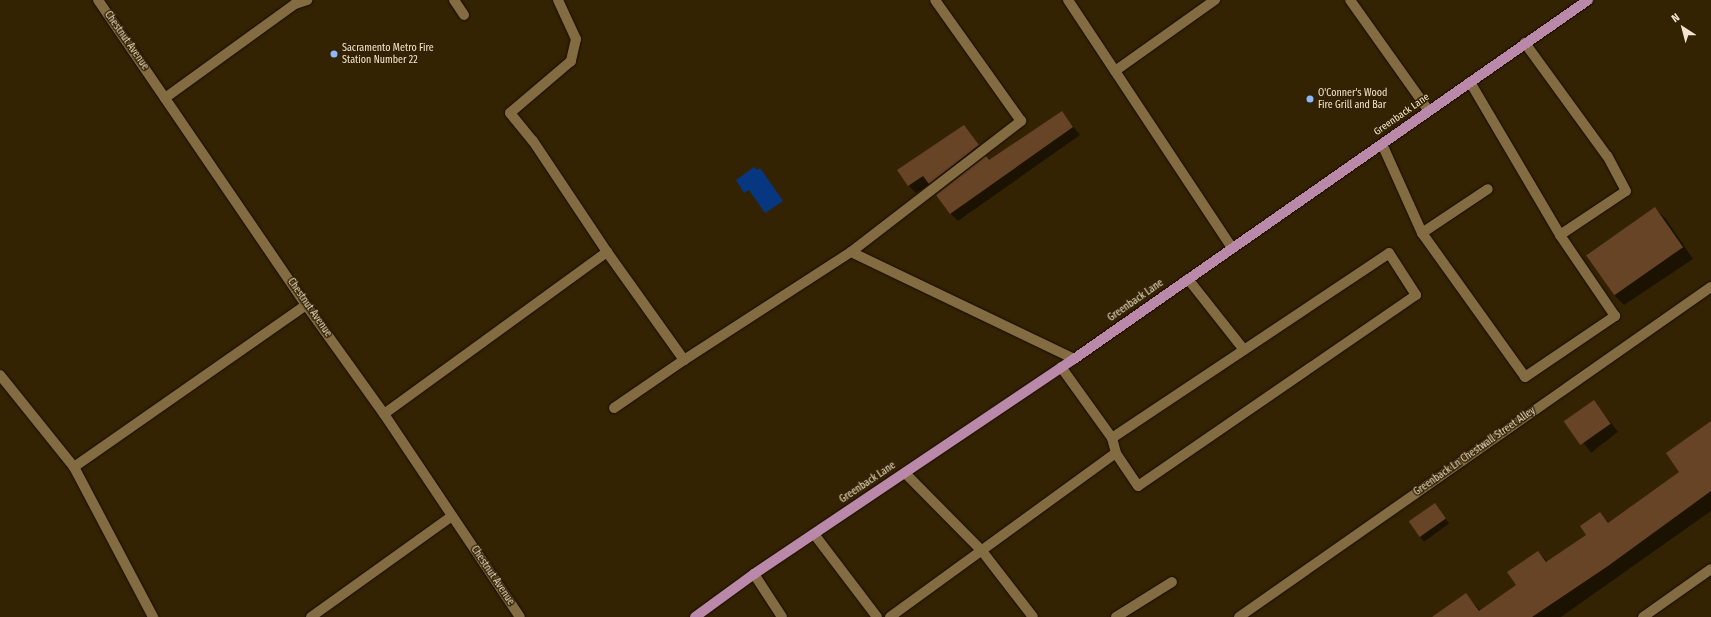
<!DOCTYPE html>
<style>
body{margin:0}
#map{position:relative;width:1711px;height:617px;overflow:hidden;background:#342303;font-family:"Fira Sans Condensed",sans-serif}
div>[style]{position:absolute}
.water>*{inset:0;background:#083781}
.shadow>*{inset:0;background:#0007;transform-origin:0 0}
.building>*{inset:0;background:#674426;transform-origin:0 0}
.roads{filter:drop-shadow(0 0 1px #180d00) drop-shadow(0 0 1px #180d00)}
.minor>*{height:10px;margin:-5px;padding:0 5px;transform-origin:5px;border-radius:5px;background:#836b42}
.major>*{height:10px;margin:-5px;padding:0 5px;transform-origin:5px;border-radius:5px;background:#ba89a9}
.dots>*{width:11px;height:11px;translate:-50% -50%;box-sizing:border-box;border:2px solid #342303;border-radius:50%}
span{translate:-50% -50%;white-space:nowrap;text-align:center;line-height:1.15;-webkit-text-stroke:3px #342303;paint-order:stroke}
.street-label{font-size:10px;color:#f2e4ce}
.poi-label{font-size:10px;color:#f2e4ce}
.left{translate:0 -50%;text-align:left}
.north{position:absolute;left:1663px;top:8px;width:40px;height:40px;-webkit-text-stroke:3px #342303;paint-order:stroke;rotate:324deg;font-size:11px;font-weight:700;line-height:16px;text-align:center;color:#f2e4ce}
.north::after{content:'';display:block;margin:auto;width:14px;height:18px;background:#f2e4ce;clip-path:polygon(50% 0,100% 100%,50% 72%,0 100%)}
</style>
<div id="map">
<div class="water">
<i style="clip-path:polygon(754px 167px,757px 170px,760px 168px,783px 201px,765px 213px,749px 190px,744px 193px,736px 180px)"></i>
</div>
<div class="shadow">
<i style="clip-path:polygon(1062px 112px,1080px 135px,958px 221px,950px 213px,990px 161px)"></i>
<i style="clip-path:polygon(964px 126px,985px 154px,937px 191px,930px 184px,916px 193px,908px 185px)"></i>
<i style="clip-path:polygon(1655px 208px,1666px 219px,1693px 259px,1624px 305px,1613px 294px,1587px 254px)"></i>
<i style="left:1594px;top:401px;width:39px;height:34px;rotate:52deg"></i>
<i style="clip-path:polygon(1711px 423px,1711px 511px,1561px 617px,1452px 617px,1466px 595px,1481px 611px,1518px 585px,1538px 552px,1548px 562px,1588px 535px,1600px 513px,1609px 523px,1681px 472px)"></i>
<i style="left:1435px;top:504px;width:24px;height:31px;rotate:54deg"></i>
</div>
<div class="building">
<i style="clip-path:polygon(1062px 111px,1073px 127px,950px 214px,936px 195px,986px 156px,989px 160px)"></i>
<i style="clip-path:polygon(964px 125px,979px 145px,929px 184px,923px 176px,908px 186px,897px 170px)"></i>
<i style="left:1655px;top:207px;width:49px;height:84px;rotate:55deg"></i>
<i style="left:1594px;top:400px;width:29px;height:37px;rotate:55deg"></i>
<i style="clip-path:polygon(1711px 421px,1711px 491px,1608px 566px,1532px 617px,1432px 617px,1466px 593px,1479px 611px,1516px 585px,1507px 572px,1538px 551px,1546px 562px,1586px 535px,1580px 526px,1600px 512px,1608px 523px,1679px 472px,1666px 453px)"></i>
<i style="left:1435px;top:503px;width:19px;height:32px;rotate:55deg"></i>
</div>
<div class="roads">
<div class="minor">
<i style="left:98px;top:0;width:369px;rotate:55.7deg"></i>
<i style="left:306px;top:305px;width:134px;rotate:54.4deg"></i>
<i style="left:384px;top:414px;width:244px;rotate:56.2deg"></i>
<i style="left:454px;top:0;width:18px;rotate:56deg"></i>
<i style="left:558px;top:0;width:43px;rotate:65.2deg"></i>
<i style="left:576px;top:39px;width:23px;rotate:103deg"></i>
<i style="left:571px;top:61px;width:80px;rotate:139.6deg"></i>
<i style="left:510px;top:113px;width:36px;rotate:51deg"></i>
<i style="left:533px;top:141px;width:133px;rotate:56.3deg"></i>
<i style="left:607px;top:252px;width:133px;rotate:54.5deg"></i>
<i style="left:1068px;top:0;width:297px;rotate:56.5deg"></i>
<i style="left:1350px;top:0;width:136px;rotate:54.6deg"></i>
<i style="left:1115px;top:71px;width:123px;rotate:-35.4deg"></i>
<i style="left:1470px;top:82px;width:178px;rotate:59.5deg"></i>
<i style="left:165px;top:98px;width:160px;rotate:-35.9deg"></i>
<i style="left:295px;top:4px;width:13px;rotate:-18deg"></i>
<i style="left:1382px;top:144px;width:98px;rotate:65.8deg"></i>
<i style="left:1422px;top:233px;width:177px;rotate:54.4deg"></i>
<i style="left:1525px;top:377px;width:109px;rotate:-34.1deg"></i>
<i style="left:1615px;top:316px;width:98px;rotate:-124.2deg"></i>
<i style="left:1560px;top:235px;width:79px;rotate:-33.7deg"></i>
<i style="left:1626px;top:191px;width:40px;rotate:-118deg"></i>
<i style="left:1607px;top:156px;width:140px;rotate:-126deg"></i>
<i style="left:1422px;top:233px;width:79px;rotate:-33.7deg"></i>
<i style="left:851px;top:252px;width:215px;rotate:-37.6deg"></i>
<i style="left:1021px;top:121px;width:148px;rotate:-125.4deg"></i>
<i style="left:1389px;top:253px;width:50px;rotate:57.3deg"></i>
<i style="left:1416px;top:295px;width:337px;rotate:145.5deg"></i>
<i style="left:1138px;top:486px;width:40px;rotate:-124deg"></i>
<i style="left:1116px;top:453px;width:16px;rotate:-105deg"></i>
<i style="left:1112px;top:438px;width:333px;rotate:-33.7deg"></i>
<i style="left:1188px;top:279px;width:90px;rotate:51.7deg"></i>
<i style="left:1061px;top:367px;width:87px;rotate:54.3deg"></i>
<i style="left:0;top:375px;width:118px;rotate:51.2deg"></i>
<i style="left:74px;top:467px;width:170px;rotate:62.2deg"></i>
<i style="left:614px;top:408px;width:85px;rotate:-34.4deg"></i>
<i style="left:684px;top:360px;width:199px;rotate:-32.9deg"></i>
<i style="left:851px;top:252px;width:247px;rotate:25.6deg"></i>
<i style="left:384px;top:414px;width:276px;rotate:-36deg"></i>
<i style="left:74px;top:467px;width:283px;rotate:-34.9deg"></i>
<i style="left:905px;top:473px;width:110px;rotate:45.4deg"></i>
<i style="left:982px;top:551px;width:83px;rotate:52.3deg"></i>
<i style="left:814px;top:534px;width:104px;rotate:52.8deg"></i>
<i style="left:754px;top:574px;width:51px;rotate:56.9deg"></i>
<i style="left:311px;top:617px;width:173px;rotate:-35.6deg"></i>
<i style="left:890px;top:617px;width:279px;rotate:-36deg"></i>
<i style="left:1116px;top:617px;width:66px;rotate:-32deg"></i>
<i style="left:1239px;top:617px;width:576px;rotate:-34.96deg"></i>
<i style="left:1643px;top:617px;width:83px;rotate:-35.2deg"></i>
</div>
<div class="major">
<i style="left:695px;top:617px;width:73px;rotate:-36.1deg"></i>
<i style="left:754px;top:574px;width:386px;rotate:-33.9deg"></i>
<i style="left:1074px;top:359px;width:627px;rotate:-34.93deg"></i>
</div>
</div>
<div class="dots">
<i style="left:334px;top:54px;background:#8eb8fd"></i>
<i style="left:1310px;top:99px;background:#8eb8fd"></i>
</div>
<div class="street-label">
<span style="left:126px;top:41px;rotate:55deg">Chestnut Avenue</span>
<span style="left:1402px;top:115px;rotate:-35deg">Greenback Lane</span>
<span style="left:1136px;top:301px;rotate:-35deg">Greenback Lane</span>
<span style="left:309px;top:308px;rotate:55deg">Chestnut Avenue</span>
<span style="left:1475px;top:452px;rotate:-35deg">Greenback Ln Chestwall Street Alley</span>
<span style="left:868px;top:483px;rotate:-34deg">Greenback Lane</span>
<span style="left:492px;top:576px;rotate:56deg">Chestnut Avenue</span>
</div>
<div class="poi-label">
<span class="left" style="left:342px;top:54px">Sacramento Metro Fire<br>Station Number 22</span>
<span class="left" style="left:1318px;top:99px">O'Conner's Wood<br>Fire Grill and Bar</span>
</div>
<div class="north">N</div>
</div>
